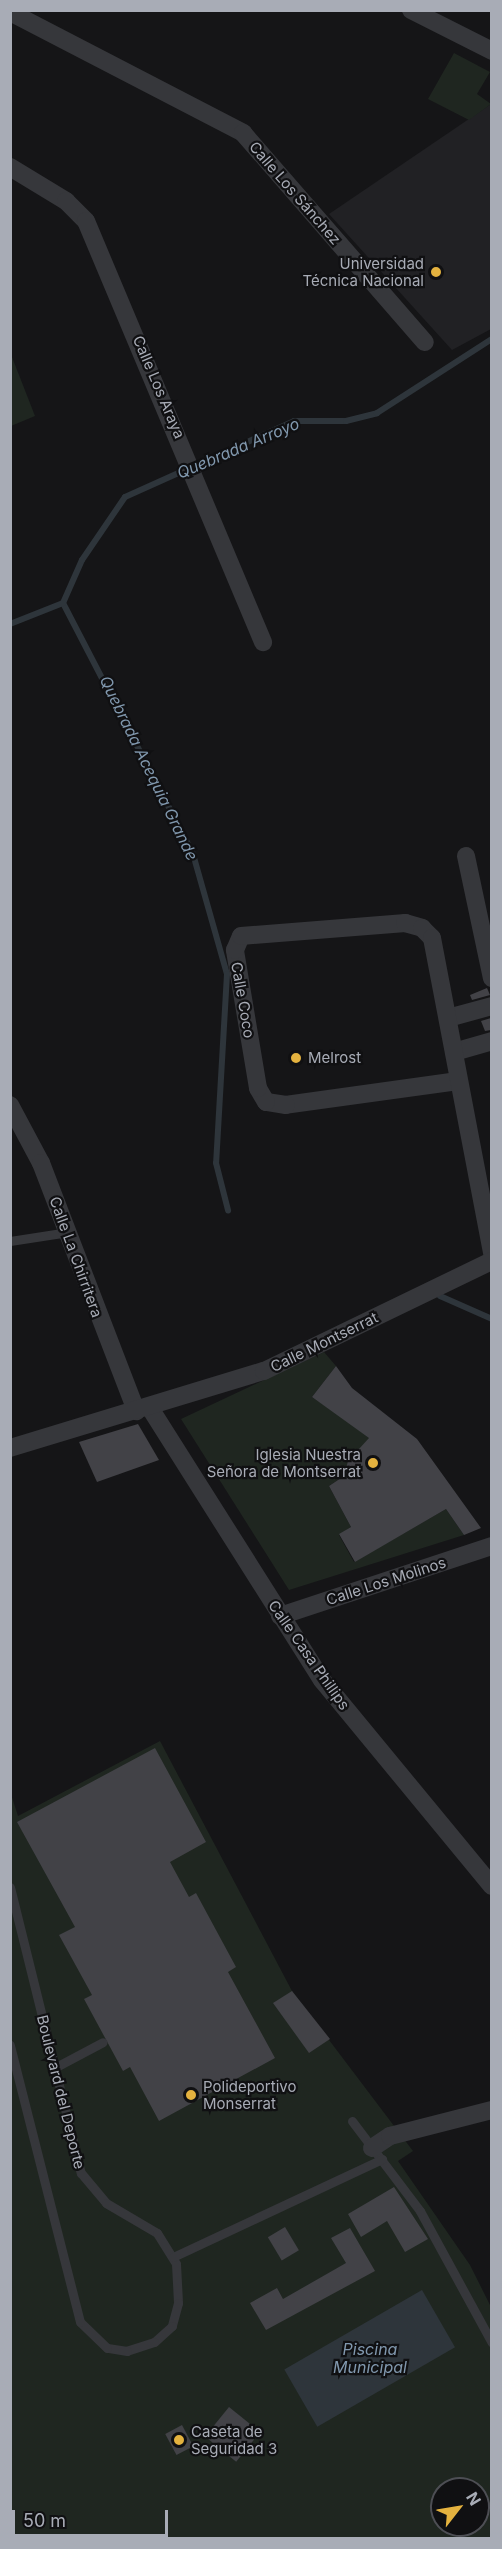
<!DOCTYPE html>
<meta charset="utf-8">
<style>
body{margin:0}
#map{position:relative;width:502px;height:2549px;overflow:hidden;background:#151517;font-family:Inter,sans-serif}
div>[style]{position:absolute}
.built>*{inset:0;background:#212124}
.green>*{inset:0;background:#1f2620}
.water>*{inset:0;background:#2e353b;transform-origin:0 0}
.stream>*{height:6px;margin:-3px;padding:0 3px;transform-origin:3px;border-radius:3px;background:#2e353b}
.building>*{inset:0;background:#424247;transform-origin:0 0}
.lane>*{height:9px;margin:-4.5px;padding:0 4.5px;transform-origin:4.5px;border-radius:4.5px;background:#36373b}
.street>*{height:18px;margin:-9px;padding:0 9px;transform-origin:9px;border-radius:9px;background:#36373b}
.dots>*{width:16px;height:16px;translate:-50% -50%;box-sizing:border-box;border:3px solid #101012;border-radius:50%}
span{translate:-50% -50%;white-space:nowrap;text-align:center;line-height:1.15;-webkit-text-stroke:4.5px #101012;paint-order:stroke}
.street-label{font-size:15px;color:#a8acb6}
.poi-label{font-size:15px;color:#a8acb6}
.right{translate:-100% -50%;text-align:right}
.left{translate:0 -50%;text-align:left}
.water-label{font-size:16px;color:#8198ae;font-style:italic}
.frame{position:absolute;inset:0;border:12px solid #a8acb6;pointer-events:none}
.north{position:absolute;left:430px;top:2477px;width:60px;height:60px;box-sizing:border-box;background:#101012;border:2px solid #4d4e54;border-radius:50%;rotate:59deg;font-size:16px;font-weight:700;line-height:24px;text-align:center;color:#a8acb6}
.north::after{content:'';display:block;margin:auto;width:21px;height:27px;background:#e4b23f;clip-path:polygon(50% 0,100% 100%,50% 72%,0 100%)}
.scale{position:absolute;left:12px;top:2510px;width:156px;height:27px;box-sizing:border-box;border:3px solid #a8acb6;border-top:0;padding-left:8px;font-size:18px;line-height:21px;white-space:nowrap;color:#a8acb6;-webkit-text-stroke:4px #101012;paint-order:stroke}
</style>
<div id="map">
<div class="built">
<i style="clip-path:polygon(491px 104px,491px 329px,452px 350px,329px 214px)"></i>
</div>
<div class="green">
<i style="clip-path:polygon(454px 53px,490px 72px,477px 94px,491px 104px,469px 120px,428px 99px)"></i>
<i style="clip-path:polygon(10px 352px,35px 416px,11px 426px,10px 426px)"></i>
<i style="clip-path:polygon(324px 1352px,336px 1366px,312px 1397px,435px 1479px,364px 1451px,355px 1453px,344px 1476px,329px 1486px,351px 1527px,339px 1535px,354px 1562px,446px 1509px,464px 1535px,289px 1590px,181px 1419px)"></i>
<i style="clip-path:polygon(evenodd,160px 1741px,292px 1991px,413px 2151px,398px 2161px,470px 2265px,491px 2307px,491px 2538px,11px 2538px,10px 1791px,18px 1816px,160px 1741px,442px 2489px,478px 2489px,478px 2525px,442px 2525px,442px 2489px)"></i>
</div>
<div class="water">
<i style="left:422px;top:2290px;width:66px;height:159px;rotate:60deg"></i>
</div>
<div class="stream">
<i style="left:63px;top:603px;width:283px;rotate:62.6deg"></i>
<i style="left:193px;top:854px;width:125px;rotate:74.2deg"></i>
<i style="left:227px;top:974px;width:189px;rotate:93.3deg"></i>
<i style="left:216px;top:1163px;width:49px;rotate:75.7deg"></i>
<i style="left:63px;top:603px;width:47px;rotate:-66.2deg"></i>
<i style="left:82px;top:560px;width:76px;rotate:-55.7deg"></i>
<i style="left:125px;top:497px;width:185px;rotate:-24.2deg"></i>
<i style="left:294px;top:421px;width:52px"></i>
<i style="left:346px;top:421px;width:32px;rotate:-14deg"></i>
<i style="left:377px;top:413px;width:137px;rotate:-32.8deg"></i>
<i style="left:10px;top:624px;width:57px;rotate:-21.6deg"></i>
<i style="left:440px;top:1296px;width:57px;rotate:23.9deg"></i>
</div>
<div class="building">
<i style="clip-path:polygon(487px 988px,490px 995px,472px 1000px,470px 995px)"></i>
<i style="clip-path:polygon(491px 1018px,491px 1030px,485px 1031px,481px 1021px)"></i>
<i style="clip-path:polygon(336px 1366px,352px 1388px,417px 1439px,481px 1528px,464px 1535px,446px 1509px,355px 1562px,339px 1534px,351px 1527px,329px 1486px,344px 1476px,348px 1461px,369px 1438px,312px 1397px)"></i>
<i style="clip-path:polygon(138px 1424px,159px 1460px,97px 1482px,79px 1442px)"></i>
<i style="clip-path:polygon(155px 1748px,206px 1842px,170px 1862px,189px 1897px,196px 1893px,236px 1967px,228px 1972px,275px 2058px,159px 2121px,130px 2067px,123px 2071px,84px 1999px,92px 1995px,59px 1935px,75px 1927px,17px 1822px)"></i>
<i style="clip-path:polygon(292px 1991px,330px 2039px,309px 2053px,273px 2003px)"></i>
<i style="clip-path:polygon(394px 2187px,428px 2239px,405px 2252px,387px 2221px,361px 2237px,348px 2214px)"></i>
<i style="left:285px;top:2227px;width:27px;height:20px;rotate:59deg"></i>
<i style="clip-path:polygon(350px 2228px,375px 2271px,266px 2330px,250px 2303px,277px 2288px,283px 2299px,346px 2263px,331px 2238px)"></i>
<i style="left:229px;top:2407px;width:40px;height:38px;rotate:39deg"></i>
<i style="left:182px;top:2425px;width:24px;height:19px;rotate:62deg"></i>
</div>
<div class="lane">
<i style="left:10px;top:1241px;width:59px;rotate:-8.8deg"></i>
<i style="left:10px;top:1887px;width:295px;rotate:76.1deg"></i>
<i style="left:81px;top:2173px;width:39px;rotate:50deg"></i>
<i style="left:106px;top:2203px;width:59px;rotate:30.5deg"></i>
<i style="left:157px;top:2233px;width:36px;rotate:58deg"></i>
<i style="left:176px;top:2264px;width:39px;rotate:87deg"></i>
<i style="left:178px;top:2303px;width:24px;rotate:105deg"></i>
<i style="left:172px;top:2326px;width:24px;rotate:138deg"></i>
<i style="left:154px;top:2342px;width:28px;rotate:162deg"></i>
<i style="left:127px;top:2351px;width:20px;rotate:-171deg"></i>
<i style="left:107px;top:2348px;width:37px;rotate:-136deg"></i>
<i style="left:80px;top:2322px;width:286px;rotate:-104.2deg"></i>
<i style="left:54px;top:2068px;width:55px;rotate:-28deg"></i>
<i style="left:352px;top:2121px;width:113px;rotate:52.9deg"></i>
<i style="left:420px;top:2211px;width:150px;rotate:61.4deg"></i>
<i style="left:173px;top:2257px;width:231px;rotate:-25.1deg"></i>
</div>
<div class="street">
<i style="left:411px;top:10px;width:91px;rotate:26.8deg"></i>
<i style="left:10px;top:12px;width:263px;rotate:27.4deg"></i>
<i style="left:243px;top:133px;width:277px;rotate:49deg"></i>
<i style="left:10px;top:167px;width:66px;rotate:31.3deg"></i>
<i style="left:66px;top:201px;width:28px;rotate:45deg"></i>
<i style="left:86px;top:221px;width:457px;rotate:67.2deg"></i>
<i style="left:466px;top:856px;width:125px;rotate:78deg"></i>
<i style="left:448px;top:1018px;width:46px;rotate:-15.3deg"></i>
<i style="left:454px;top:1052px;width:40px;rotate:-16deg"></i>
<i style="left:458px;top:1081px;width:174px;rotate:172.1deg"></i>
<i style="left:286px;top:1105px;width:20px;rotate:-171deg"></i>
<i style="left:266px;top:1102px;width:16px;rotate:-120deg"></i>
<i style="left:258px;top:1088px;width:140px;rotate:-99.5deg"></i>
<i style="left:235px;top:950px;width:15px;rotate:-67deg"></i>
<i style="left:241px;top:936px;width:165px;rotate:-4.5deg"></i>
<i style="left:405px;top:923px;width:18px;rotate:16deg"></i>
<i style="left:422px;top:928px;width:14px;rotate:45deg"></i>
<i style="left:432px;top:938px;width:321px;rotate:79.2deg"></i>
<i style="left:10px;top:1105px;width:66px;rotate:61.9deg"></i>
<i style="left:41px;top:1163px;width:266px;rotate:69deg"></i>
<i style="left:150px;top:1408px;width:322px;rotate:57.7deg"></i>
<i style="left:322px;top:1680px;width:267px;rotate:50.5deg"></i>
<i style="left:10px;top:1448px;width:265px;rotate:-16.9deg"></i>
<i style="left:264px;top:1371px;width:253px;rotate:-25.8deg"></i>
<i style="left:280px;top:1616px;width:223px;rotate:-18.3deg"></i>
<i style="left:372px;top:2148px;width:22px;rotate:-34deg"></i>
<i style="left:390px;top:2136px;width:105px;rotate:-14.3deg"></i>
</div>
<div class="dots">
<i style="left:436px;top:272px;background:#e4b23f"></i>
<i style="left:296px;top:1058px;background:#e4b23f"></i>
<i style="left:373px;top:1463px;background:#e4b23f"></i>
<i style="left:191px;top:2095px;background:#e4b23f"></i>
<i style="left:179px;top:2440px;background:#e4b23f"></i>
</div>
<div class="street-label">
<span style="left:295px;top:193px;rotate:49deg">Calle Los Sánchez</span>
<span style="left:159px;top:387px;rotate:67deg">Calle Los Araya</span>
<span style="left:243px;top:1000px;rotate:80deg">Calle Coco</span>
<span style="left:76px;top:1257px;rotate:70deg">Calle La Chirritera</span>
<span style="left:324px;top:1342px;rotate:-26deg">Calle Montserrat</span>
<span style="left:386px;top:1581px;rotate:-18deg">Calle Los Molinos</span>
<span style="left:309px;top:1655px;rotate:55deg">Calle Casa Phillips</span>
<span style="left:61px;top:2092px;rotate:76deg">Boulevard del Deporte</span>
</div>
<div class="poi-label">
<span class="right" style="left:424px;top:272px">Universidad<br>Técnica Nacional</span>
<span class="left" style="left:308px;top:1058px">Melrost</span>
<span class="right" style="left:361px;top:1463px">Iglesia Nuestra<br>Señora de Montserrat</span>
<span class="left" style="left:203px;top:2095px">Polideportivo<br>Monserrat</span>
<span class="left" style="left:191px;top:2440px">Caseta de<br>Seguridad 3</span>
</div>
<div class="water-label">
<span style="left:238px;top:448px;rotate:-23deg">Quebrada Arroyo</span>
<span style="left:149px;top:768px;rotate:64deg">Quebrada Acequia Grande</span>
<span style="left:370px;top:2358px">Piscina<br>Municipal</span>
</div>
<div class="frame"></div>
<div class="north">N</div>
<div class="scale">50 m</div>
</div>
